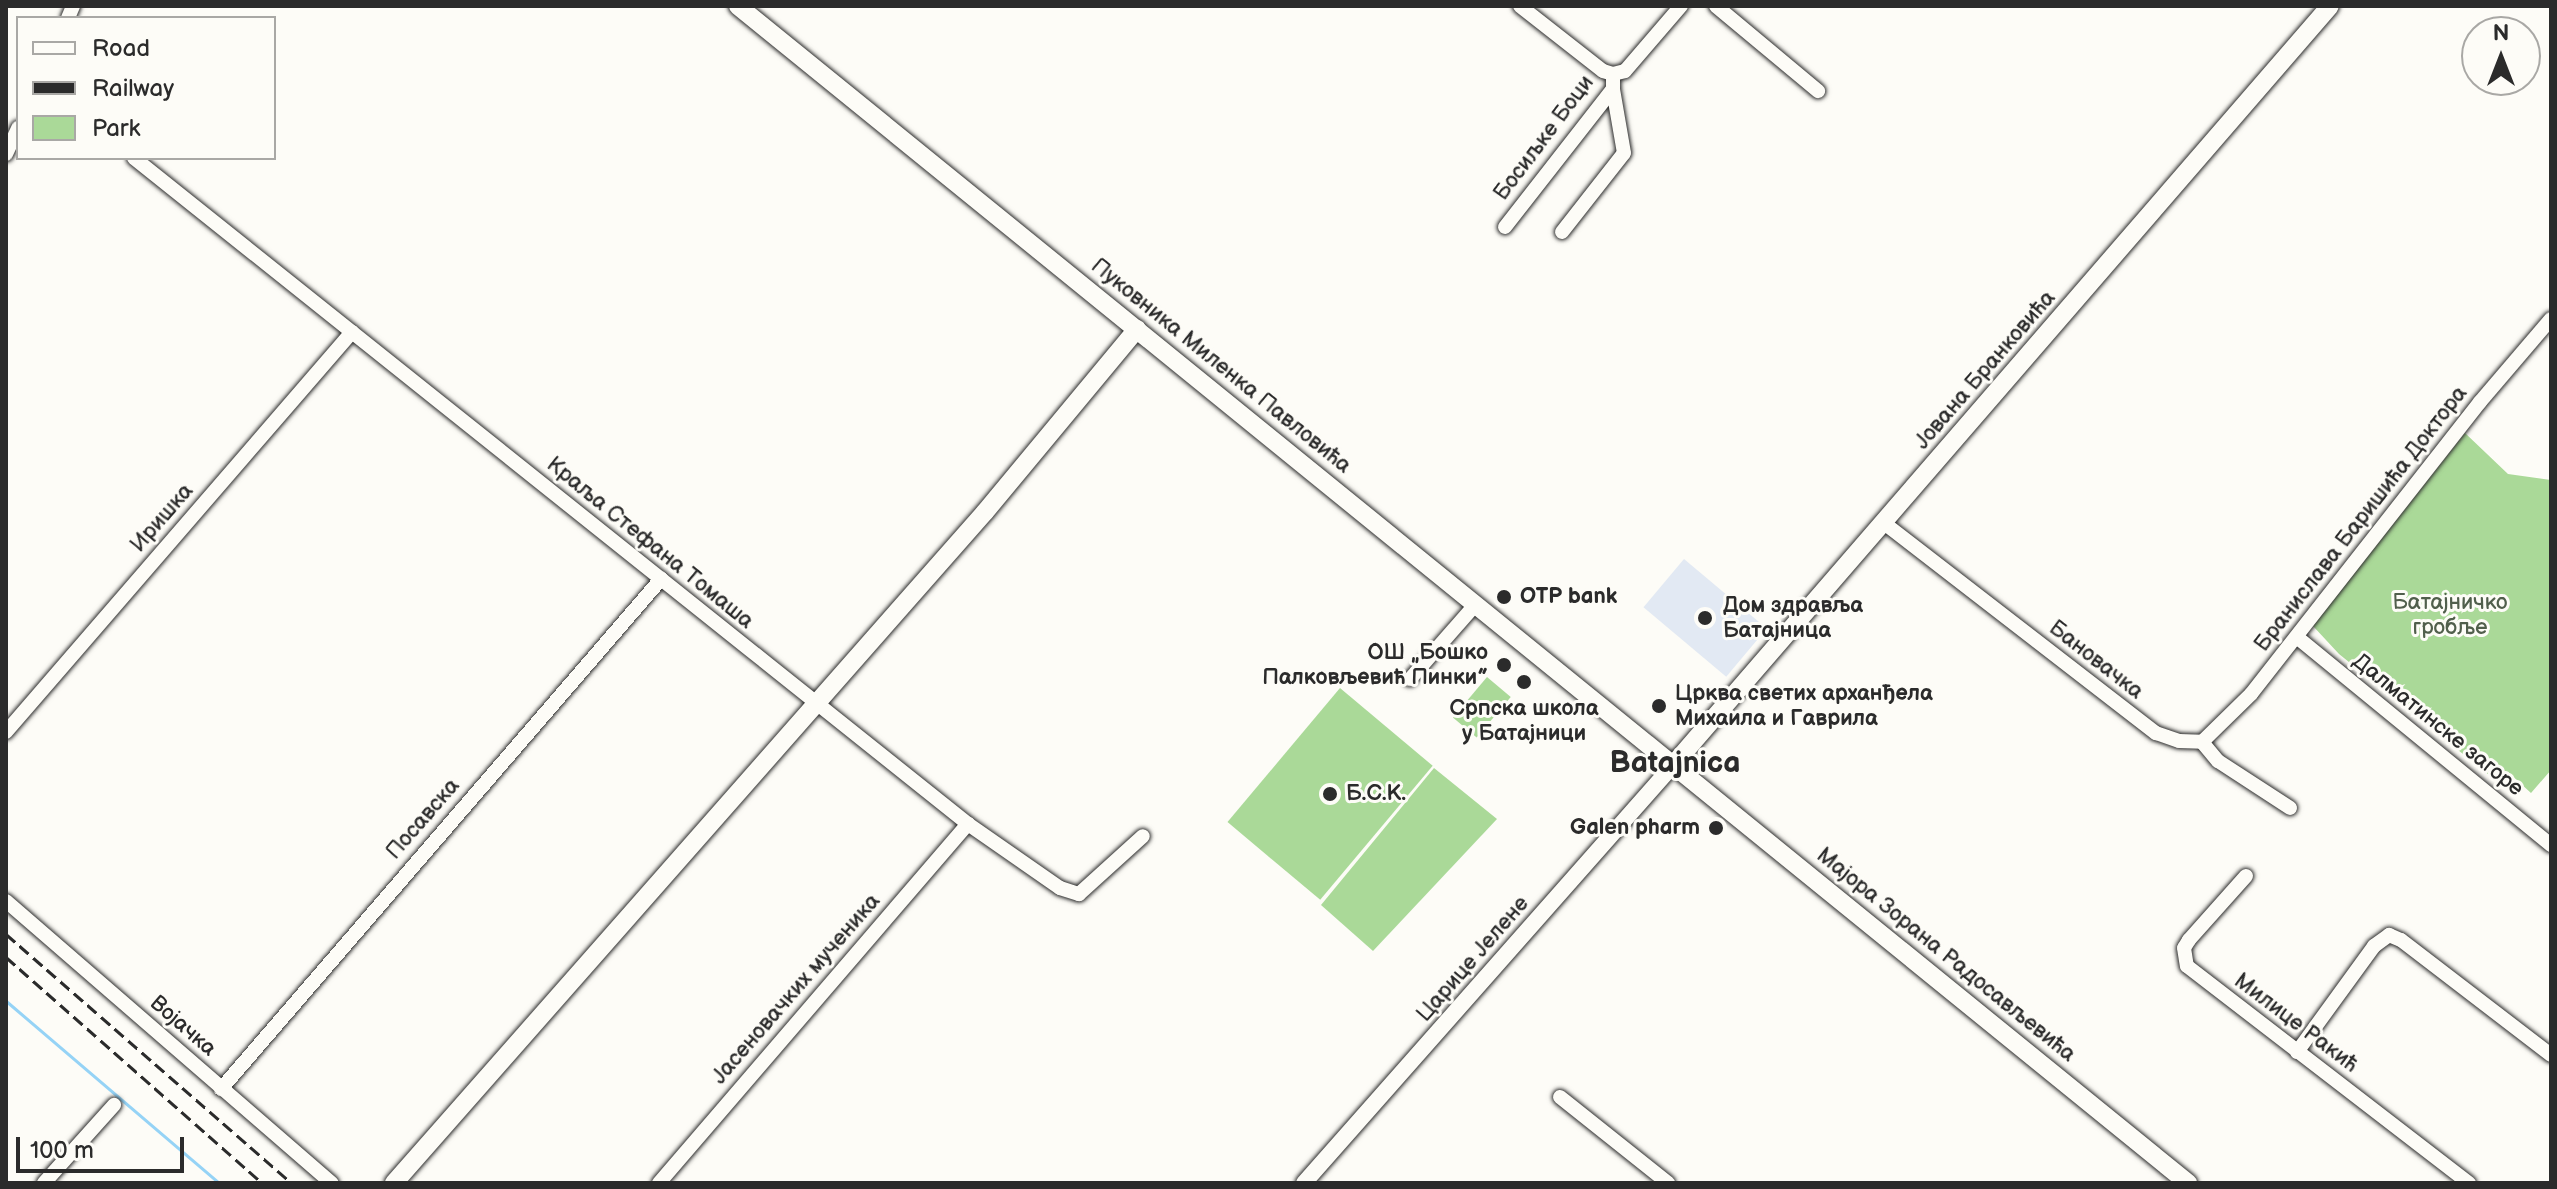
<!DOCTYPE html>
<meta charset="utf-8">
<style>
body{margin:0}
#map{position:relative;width:2557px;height:1189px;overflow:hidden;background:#fdfcf7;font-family:"Balsamiq Sans",sans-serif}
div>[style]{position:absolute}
.built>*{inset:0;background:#e2e9f3;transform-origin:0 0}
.green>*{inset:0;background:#aad998;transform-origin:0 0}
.stream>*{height:3px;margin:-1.5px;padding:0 1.5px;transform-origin:1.5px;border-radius:1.5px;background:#95d3f6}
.roads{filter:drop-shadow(0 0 2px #2b2b2b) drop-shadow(0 0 2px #2b2b2b)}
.minor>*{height:14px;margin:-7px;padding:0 7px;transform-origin:7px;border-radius:7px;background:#fdfcf7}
.tertiary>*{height:16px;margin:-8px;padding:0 8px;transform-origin:8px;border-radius:8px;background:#fdfcf7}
.secondary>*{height:18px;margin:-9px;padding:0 9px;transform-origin:9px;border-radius:9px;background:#fdfcf7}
.rail>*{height:3px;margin-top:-1.5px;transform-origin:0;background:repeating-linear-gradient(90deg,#2b2b2b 0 12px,transparent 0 18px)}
.dots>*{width:22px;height:22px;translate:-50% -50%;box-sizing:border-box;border:4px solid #fdfcf7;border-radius:50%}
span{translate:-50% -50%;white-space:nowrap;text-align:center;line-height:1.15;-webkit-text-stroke:6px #fdfcf7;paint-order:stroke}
.street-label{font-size:22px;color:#2b2b2b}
.poi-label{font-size:22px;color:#2b2b2b;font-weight:700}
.left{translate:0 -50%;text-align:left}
.right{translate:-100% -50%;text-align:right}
.park-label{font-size:22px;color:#515f4c}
.district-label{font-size:30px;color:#2b2b2b;font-weight:700}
.frame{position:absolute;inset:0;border:8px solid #2b2b2b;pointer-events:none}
.legend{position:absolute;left:16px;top:16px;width:260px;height:144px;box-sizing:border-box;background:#fdfcf7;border:2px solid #a9a8a5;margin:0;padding:10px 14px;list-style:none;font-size:24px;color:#2b2b2b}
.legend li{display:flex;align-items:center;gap:16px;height:40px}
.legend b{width:40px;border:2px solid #a9a8a5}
.north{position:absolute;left:2461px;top:16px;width:80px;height:80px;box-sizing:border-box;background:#fdfcf7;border:2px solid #a9a8a5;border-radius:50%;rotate:0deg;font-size:22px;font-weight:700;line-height:32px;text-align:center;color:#2b2b2b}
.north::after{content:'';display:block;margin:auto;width:28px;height:36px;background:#2b2b2b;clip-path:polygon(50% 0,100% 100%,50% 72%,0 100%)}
.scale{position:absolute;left:16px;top:1137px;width:168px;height:36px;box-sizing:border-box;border:4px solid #2b2b2b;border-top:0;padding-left:10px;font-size:24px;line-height:28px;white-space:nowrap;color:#2b2b2b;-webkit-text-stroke:6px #fdfcf7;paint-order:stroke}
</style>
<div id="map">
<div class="built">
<i style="left:1684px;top:559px;width:108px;height:63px;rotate:40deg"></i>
</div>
<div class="green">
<i style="clip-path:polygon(2465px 433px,2508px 474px,2551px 480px,2551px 770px,2531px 793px,2508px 772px,2494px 779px,2339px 654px,2313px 626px)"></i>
<i style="left:1487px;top:677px;width:31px;height:53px;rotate:40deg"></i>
<i style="left:1340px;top:688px;width:121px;height:175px;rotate:40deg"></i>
<i style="clip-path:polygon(1434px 768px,1497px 819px,1373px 951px,1321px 905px)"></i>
</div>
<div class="stream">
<i style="left:6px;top:1001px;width:280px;rotate:40.5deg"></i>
</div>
<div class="roads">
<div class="minor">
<i style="left:1520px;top:6px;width:105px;rotate:38.1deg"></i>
<i style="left:1603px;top:71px;width:10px;rotate:17deg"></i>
<i style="left:1613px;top:74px;width:12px;rotate:-14deg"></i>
<i style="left:1625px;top:71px;width:86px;rotate:-49.3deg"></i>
<i style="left:1716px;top:6px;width:133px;rotate:39.8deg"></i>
<i style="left:68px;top:18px;width:13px;rotate:-67deg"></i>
<i style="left:6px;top:154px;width:29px;rotate:-65deg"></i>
<i style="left:134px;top:158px;width:1067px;rotate:38.61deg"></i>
<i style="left:968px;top:824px;width:112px;rotate:34.8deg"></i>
<i style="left:1060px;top:888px;width:20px;rotate:18deg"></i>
<i style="left:1079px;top:894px;width:86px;rotate:-42.2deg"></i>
<i style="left:1505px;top:227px;width:175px;rotate:-52deg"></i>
<i style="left:1613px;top:89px;width:15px;rotate:-90deg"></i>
<i style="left:1562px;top:232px;width:100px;rotate:-51.9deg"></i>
<i style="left:1624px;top:153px;width:65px;rotate:-99.8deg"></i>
<i style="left:1884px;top:523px;width:344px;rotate:37.7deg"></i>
<i style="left:2156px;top:733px;width:24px;rotate:19deg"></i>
<i style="left:2179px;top:741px;width:23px;rotate:2deg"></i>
<i style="left:2202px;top:742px;width:25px;rotate:50deg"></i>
<i style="left:2218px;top:761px;width:86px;rotate:33.1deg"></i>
<i style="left:2298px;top:638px;width:327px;rotate:39.3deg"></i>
<i style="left:1410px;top:679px;width:100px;rotate:-48.7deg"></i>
<i style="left:6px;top:732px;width:529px;rotate:-49.14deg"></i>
<i style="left:2202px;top:742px;width:69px;rotate:-44.4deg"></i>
<i style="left:2251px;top:694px;width:371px;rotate:-51.9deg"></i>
<i style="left:2480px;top:402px;width:109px;rotate:-49.5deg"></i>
<i style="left:2246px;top:876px;width:86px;rotate:131.7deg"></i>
<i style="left:2189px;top:940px;width:9px;rotate:122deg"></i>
<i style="left:2184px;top:948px;width:18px;rotate:81deg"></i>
<i style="left:2187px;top:966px;width:356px;rotate:37.6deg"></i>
<i style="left:6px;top:901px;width:431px;rotate:40.9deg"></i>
<i style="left:2297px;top:1052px;width:131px;rotate:-54deg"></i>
<i style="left:2374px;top:946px;width:19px;rotate:-36deg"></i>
<i style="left:2389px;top:935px;width:13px;rotate:23deg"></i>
<i style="left:2401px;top:940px;width:189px;rotate:37.5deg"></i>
<i style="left:221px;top:1089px;width:674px;rotate:-49.21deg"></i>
<i style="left:1560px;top:1097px;width:138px;rotate:38.5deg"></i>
<i style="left:44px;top:1183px;width:105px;rotate:-48.1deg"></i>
<i style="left:659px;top:1183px;width:474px;rotate:-49.3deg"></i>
</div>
<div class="tertiary">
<i style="left:1304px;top:1183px;width:559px;rotate:-48.55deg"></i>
</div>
<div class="secondary">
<i style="left:738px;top:6px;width:1868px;rotate:39.07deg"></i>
<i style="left:1674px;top:764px;width:1002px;rotate:-49.13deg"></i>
<i style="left:394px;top:1183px;width:894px;rotate:-48.63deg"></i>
<i style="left:985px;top:512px;width:238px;rotate:-50.3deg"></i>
</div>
</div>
<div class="rail">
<i style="left:6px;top:934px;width:378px;rotate:41.1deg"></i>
<i style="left:6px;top:957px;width:341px;rotate:41.4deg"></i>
</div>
<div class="dots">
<i style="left:1504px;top:597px;background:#2b2b2b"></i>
<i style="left:1705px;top:618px;background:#2b2b2b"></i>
<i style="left:1504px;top:665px;background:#2b2b2b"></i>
<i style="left:1524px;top:682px;background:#2b2b2b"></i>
<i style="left:1659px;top:706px;background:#2b2b2b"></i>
<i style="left:1330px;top:794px;background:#2b2b2b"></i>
<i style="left:1716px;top:828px;background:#2b2b2b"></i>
</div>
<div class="street-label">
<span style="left:1544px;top:138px;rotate:-53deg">Босиљке Боци</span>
<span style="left:1221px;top:366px;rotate:39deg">Пуковника Миленка Павловића</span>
<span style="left:1985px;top:370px;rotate:-49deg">Јована Бранковића</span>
<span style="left:162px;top:518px;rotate:-49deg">Иришка</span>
<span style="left:2361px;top:519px;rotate:-52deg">Бранислава Баришића Доктора</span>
<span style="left:650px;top:543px;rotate:39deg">Краља Стефана Томаша</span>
<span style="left:2096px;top:660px;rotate:38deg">Бановачка</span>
<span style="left:2438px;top:725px;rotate:39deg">Далматинске загоре</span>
<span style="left:423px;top:819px;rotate:-49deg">Посавска</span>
<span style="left:1946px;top:955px;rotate:39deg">Мајора Зорана Радосављевића</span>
<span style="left:1473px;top:959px;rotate:-49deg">Царице Јелене</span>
<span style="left:796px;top:989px;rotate:-49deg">Јасеновачких мученика</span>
<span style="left:2296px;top:1023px;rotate:37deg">Милице Ракић</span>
<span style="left:183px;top:1026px;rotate:41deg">Војачка</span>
</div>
<div class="poi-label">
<span class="left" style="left:1520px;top:597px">OTP bank</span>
<span class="left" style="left:1723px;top:618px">Дом здравља<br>Батајница</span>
<span class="right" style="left:1488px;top:665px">ОШ „Бошко<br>Палковљевић Пинки”</span>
<span class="left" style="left:1675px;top:706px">Црква светих арханђела<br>Михаила и Гаврила</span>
<span style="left:1524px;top:721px">Српска школа<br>у Батајници</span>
<span class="left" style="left:1346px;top:794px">Б.С.К.</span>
<span class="right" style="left:1700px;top:828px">Galen pharm</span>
</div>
<div class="park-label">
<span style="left:2450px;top:615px">Батајничко<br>гробље</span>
</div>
<div class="district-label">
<span style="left:1675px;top:763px">Batajnica</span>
</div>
<div class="frame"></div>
<ul class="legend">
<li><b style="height:10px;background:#fdfcf7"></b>Road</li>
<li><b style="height:10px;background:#2b2b2b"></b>Railway</li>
<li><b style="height:22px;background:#aad998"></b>Park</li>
</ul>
<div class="north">N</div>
<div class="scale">100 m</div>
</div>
